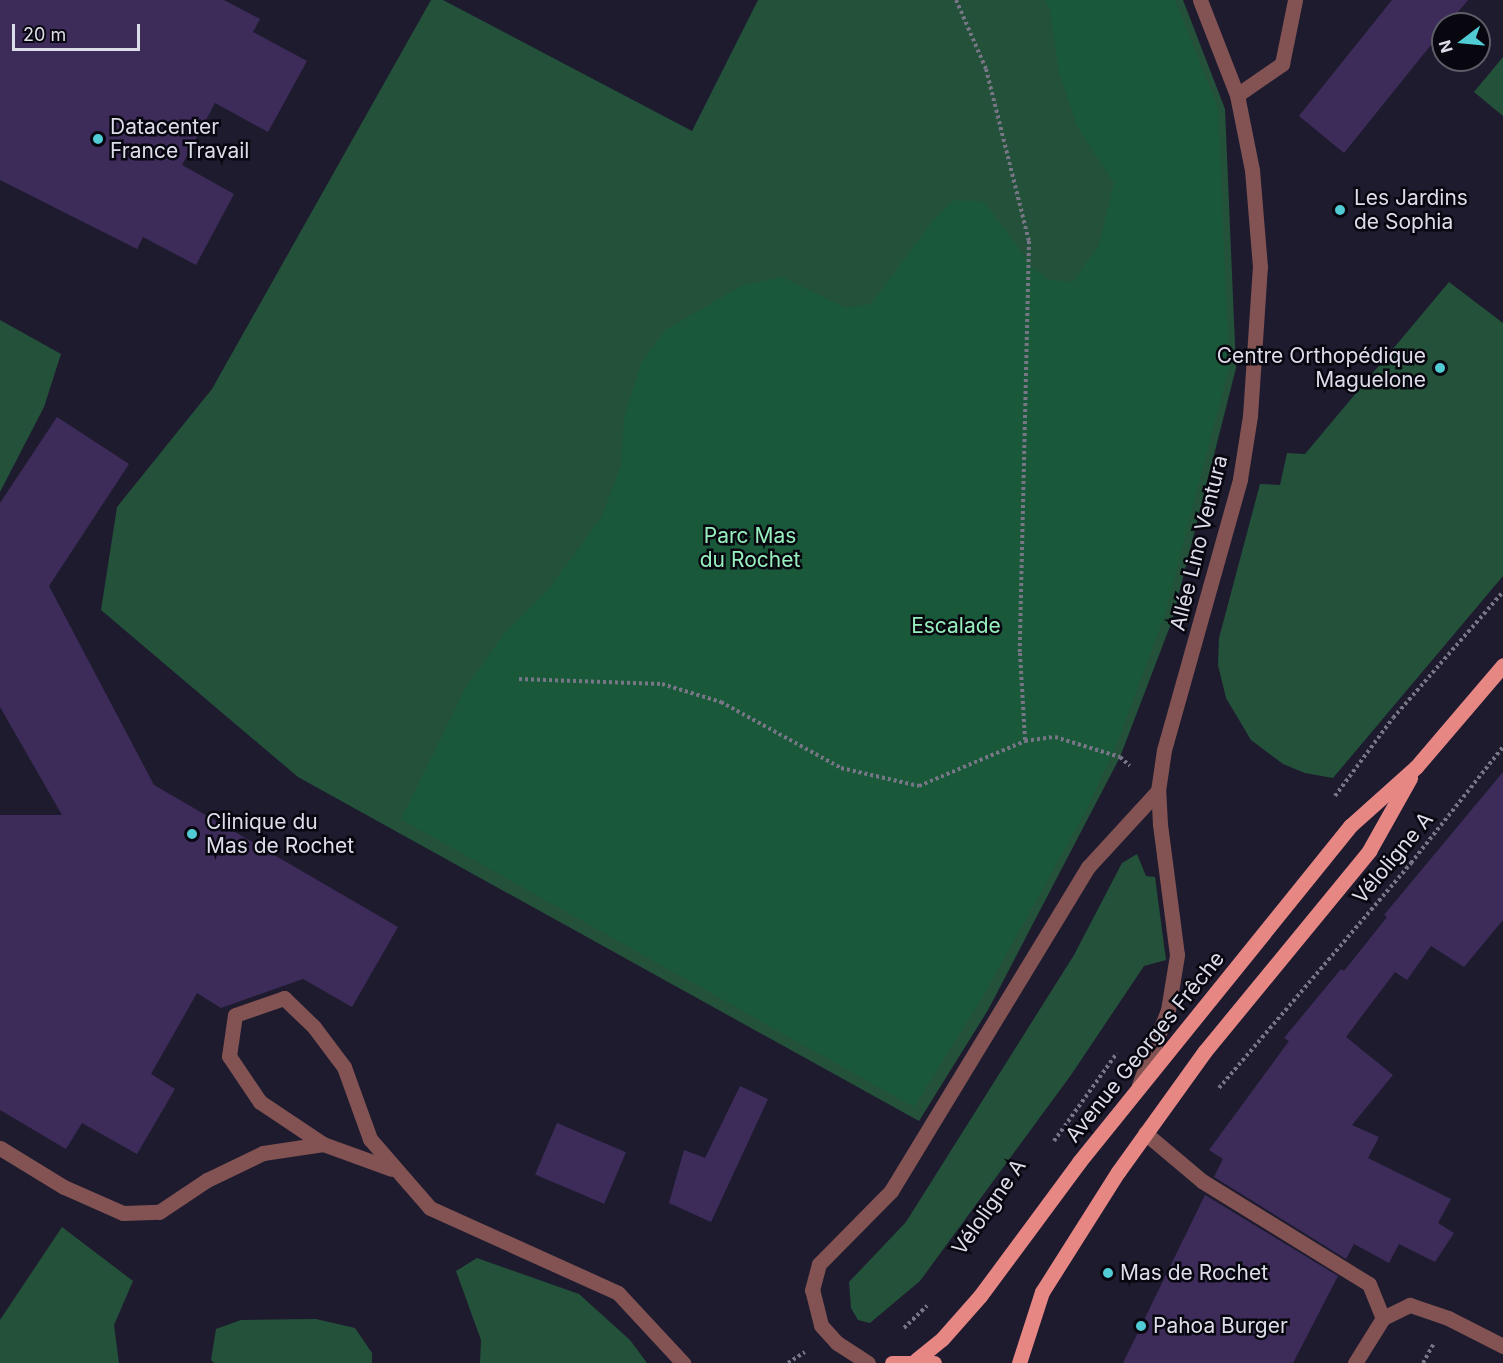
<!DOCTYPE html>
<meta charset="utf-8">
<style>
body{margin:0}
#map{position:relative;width:1503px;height:1363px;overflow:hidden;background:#1e1b2f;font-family:Inter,sans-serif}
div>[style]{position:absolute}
.green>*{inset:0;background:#23513a}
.forest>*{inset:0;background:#1a583a}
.building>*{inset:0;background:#3d2c5a;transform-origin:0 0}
.path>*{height:4px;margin-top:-2px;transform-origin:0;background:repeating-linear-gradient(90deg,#777686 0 3px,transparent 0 6px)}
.minor>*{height:15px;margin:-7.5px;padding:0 7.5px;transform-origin:7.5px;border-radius:7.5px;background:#825352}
.major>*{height:15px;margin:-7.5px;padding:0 7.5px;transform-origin:7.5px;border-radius:7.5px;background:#e78784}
.dots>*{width:16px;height:16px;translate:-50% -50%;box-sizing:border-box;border:3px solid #08070f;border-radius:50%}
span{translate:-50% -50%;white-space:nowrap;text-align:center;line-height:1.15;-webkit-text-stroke:5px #08070f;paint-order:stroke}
.poi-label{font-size:21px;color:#ddddea}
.left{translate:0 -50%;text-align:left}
.right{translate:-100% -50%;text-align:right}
.park-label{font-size:21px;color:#97efbe}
.street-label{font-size:21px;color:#ddddea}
.north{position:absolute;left:1431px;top:12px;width:60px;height:60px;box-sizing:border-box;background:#08070f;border:2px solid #5d5d67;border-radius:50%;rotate:254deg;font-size:16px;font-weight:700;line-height:24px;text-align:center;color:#ddddea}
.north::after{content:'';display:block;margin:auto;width:21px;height:27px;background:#51ccd4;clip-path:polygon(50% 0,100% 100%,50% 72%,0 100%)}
.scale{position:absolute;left:12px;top:24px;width:128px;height:27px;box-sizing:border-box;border:3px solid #ddddea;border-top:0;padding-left:8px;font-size:18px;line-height:21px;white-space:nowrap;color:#ddddea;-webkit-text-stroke:4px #08070f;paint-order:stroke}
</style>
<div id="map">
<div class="green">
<i style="clip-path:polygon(431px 0,443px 0,692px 131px,758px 0,1183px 0,1225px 109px,1236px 368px,1172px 621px,1120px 757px,988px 1010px,919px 1121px,298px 777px,101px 610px,117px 507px,212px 389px)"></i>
<i style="clip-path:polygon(1503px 57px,1503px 116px,1474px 92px)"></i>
<i style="clip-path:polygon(1449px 282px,1503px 323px,1503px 576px,1333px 778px,1305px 773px,1283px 764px,1251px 740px,1226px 698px,1218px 665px,1219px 638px,1260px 484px,1280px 485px,1287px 453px,1305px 454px)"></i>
<i style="clip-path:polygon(0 320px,61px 354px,44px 407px,0 492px)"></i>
<i style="clip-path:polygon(1137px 854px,1146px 876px,1155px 877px,1166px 960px,1144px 966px,1071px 1075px,920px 1281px,870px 1323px,858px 1320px,851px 1308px,849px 1282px,906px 1222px,1074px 955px,1122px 863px)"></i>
<i style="clip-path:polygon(62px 1227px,133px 1281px,114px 1325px,119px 1363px,0 1363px,0 1320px)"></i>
<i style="clip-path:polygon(477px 1258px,579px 1294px,630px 1340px,647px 1363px,480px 1363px,481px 1340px,456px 1271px)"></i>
<i style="clip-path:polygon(316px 1319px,355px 1328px,372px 1353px,372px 1363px,214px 1363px,211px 1360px,216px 1329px,241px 1320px)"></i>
</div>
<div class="forest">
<i style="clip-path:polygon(1045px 0,1175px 0,1218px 108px,1229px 367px,1165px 614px,1118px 741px,1086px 811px,980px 1001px,914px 1107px,401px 819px,466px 687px,504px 634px,547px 591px,601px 518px,621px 466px,624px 419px,641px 363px,666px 330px,741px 286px,782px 277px,846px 308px,871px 304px,931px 223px,954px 200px,984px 202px,1034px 269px,1049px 280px,1073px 282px,1099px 245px,1114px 183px,1078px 128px,1059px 72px,1050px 9px)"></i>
</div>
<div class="building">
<i style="clip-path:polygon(0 0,224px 0,260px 19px,253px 32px,307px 61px,268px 132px,215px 103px,182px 165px,234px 194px,196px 265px,143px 237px,137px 249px,0 180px)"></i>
<i style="clip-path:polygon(1392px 0,1468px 0,1448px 24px,1443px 24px,1443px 30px,1344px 153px,1299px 116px)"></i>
<i style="clip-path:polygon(57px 417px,129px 464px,49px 586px,154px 785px,398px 927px,352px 1007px,303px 979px,221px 1008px,197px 993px,151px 1074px,175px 1089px,137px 1154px,82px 1123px,66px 1149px,0 1110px,0 815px,62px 815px,0 707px,0 503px)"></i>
<i style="clip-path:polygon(1503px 772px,1503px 920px,1464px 967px,1431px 946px,1407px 980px,1395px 972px,1346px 1037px,1393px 1075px,1352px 1125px,1379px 1137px,1368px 1158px,1451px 1199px,1438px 1223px,1454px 1233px,1435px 1262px,1399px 1244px,1389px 1263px,1354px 1244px,1346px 1259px,1214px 1177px,1223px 1159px,1209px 1150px,1289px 1041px,1284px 1038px,1341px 969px,1344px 971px,1387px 917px,1384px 915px)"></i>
<i style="clip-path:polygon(740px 1086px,768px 1099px,711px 1222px,669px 1203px,684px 1150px,705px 1158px)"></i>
<i style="left:557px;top:1123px;width:75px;height:56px;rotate:23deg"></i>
<i style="clip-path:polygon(1205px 1195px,1338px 1276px,1293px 1363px,1123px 1363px)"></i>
</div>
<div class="path">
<i style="left:956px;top:0;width:75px;rotate:66.5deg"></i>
<i style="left:986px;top:69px;width:177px;rotate:76deg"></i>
<i style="left:1029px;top:241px;width:412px;rotate:91.3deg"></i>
<i style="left:1020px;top:653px;width:88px;rotate:86.7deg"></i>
<i style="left:519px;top:679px;width:143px;rotate:2deg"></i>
<i style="left:662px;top:684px;width:62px;rotate:17deg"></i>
<i style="left:721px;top:702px;width:137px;rotate:28.8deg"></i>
<i style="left:841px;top:768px;width:80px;rotate:13deg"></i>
<i style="left:919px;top:786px;width:115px;rotate:-23deg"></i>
<i style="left:1025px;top:741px;width:30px;rotate:-8deg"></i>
<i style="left:1055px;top:737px;width:68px;rotate:17.1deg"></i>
<i style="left:1120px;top:757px;width:13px;rotate:42deg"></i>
<i style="left:1335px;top:796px;width:97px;rotate:-53.4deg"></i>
<i style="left:1393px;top:718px;width:167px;rotate:-48.9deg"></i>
<i style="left:1219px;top:1088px;width:296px;rotate:-49.5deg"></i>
<i style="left:1411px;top:863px;width:148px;rotate:-51.6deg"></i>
<i style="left:1054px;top:1141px;width:108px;rotate:-54.4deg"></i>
<i style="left:904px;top:1328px;width:32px;rotate:-44deg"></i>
<i style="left:788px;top:1363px;width:20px;rotate:-33deg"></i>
<i style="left:1423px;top:1363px;width:21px;rotate:-61deg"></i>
</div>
<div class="minor">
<i style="left:1237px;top:95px;width:55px;rotate:-34.6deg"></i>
<i style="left:1282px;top:64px;width:65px;rotate:-78.5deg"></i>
<i style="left:1139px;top:1085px;width:80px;rotate:-68.9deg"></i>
<i style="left:1168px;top:1010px;width:56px;rotate:-80.7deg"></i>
<i style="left:1177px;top:955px;width:132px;rotate:-97.4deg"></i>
<i style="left:1160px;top:824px;width:33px;rotate:-93deg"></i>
<i style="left:1158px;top:791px;width:41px;rotate:-81.7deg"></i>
<i style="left:1164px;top:750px;width:281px;rotate:-74.3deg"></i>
<i style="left:1240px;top:479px;width:64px;rotate:-81deg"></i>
<i style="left:1250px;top:416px;width:149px;rotate:-86.2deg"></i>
<i style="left:1260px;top:267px;width:97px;rotate:-94.7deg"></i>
<i style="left:1252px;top:170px;width:76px;rotate:-101.3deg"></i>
<i style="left:1237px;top:95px;width:102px;rotate:-111.3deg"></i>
<i style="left:1145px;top:1133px;width:75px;rotate:40.1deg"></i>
<i style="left:1202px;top:1181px;width:196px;rotate:31.7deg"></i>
<i style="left:1369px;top:1284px;width:37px;rotate:68deg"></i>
<i style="left:323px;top:1144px;width:76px;rotate:-146.3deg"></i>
<i style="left:260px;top:1102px;width:55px;rotate:-124deg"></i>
<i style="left:229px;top:1056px;width:41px;rotate:-81.7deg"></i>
<i style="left:235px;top:1015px;width:52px;rotate:-19.1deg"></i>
<i style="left:284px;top:998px;width:42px;rotate:44deg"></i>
<i style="left:314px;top:1027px;width:50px;rotate:53.1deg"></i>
<i style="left:344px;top:1067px;width:77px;rotate:70.1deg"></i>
<i style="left:370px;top:1139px;width:91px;rotate:49deg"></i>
<i style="left:430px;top:1208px;width:206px;rotate:24.3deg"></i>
<i style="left:618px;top:1293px;width:96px;rotate:47.1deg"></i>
<i style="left:0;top:1148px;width:75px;rotate:31.4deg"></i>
<i style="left:64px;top:1187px;width:64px;rotate:23.8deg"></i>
<i style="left:123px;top:1213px;width:36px;rotate:-2deg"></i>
<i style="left:159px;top:1212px;width:58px;rotate:-33.7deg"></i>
<i style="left:207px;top:1180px;width:62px;rotate:-25.7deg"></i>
<i style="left:263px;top:1153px;width:61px;rotate:-8.5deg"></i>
<i style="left:323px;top:1144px;width:73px;rotate:19.9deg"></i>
<i style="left:868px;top:1363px;width:37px;rotate:-147deg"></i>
<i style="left:837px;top:1343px;width:24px;rotate:-132deg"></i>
<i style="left:821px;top:1325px;width:36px;rotate:-104deg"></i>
<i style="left:812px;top:1290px;width:27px;rotate:-75deg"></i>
<i style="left:819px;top:1264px;width:103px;rotate:-45.4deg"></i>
<i style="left:891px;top:1191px;width:379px;rotate:-58.7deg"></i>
<i style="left:1088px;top:867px;width:103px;rotate:-47.4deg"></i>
<i style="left:1355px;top:1363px;width:53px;rotate:-58.1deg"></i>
<i style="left:1383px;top:1318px;width:30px;rotate:-26deg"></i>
<i style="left:1410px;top:1305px;width:40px;rotate:18.9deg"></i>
<i style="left:1448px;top:1318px;width:62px;rotate:27deg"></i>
</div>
<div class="major">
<i style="left:916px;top:1360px;width:33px;rotate:-39deg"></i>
<i style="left:942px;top:1339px;width:57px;rotate:-48.5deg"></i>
<i style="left:980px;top:1296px;width:167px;rotate:-53.5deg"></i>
<i style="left:1079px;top:1162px;width:432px;rotate:-51.1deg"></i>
<i style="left:1350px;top:826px;width:89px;rotate:-41.8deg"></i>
<i style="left:1416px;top:767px;width:134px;rotate:-49.5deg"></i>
<i style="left:892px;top:1363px;width:42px"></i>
<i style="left:1019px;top:1363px;width:75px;rotate:-72.1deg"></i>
<i style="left:1042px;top:1292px;width:142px;rotate:-57.7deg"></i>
<i style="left:1118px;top:1172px;width:149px;rotate:-54.3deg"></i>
<i style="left:1205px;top:1051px;width:259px;rotate:-50.6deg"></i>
<i style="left:1369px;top:851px;width:84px;rotate:-60.7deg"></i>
</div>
<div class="dots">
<i style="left:98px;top:139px;background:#51ccd4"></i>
<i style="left:1340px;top:210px;background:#51ccd4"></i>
<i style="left:1440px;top:368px;background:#51ccd4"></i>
<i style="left:192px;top:834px;background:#51ccd4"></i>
<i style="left:1108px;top:1273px;background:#51ccd4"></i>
<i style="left:1141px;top:1326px;background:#51ccd4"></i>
</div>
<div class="poi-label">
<span class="left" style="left:110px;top:139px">Datacenter<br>France Travail</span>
<span class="left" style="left:1354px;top:210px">Les Jardins<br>de Sophia</span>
<span class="right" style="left:1426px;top:368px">Centre Orthopédique<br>Maguelone</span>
<span class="left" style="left:206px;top:834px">Clinique du<br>Mas de Rochet</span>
<span class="left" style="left:1120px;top:1273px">Mas de Rochet</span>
<span class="left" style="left:1153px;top:1326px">Pahoa Burger</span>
</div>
<div class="park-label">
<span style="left:750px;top:548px">Parc Mas<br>du Rochet</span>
<span style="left:956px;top:626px">Escalade</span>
</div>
<div class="street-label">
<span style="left:1199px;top:543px;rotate:-76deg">Allée Lino Ventura</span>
<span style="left:1393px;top:858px;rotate:-50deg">Véloligne A</span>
<span style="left:1145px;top:1047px;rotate:-51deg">Avenue Georges Frêche</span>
<span style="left:989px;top:1207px;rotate:-55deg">Véloligne A</span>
</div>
<div class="north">N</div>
<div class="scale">20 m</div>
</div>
